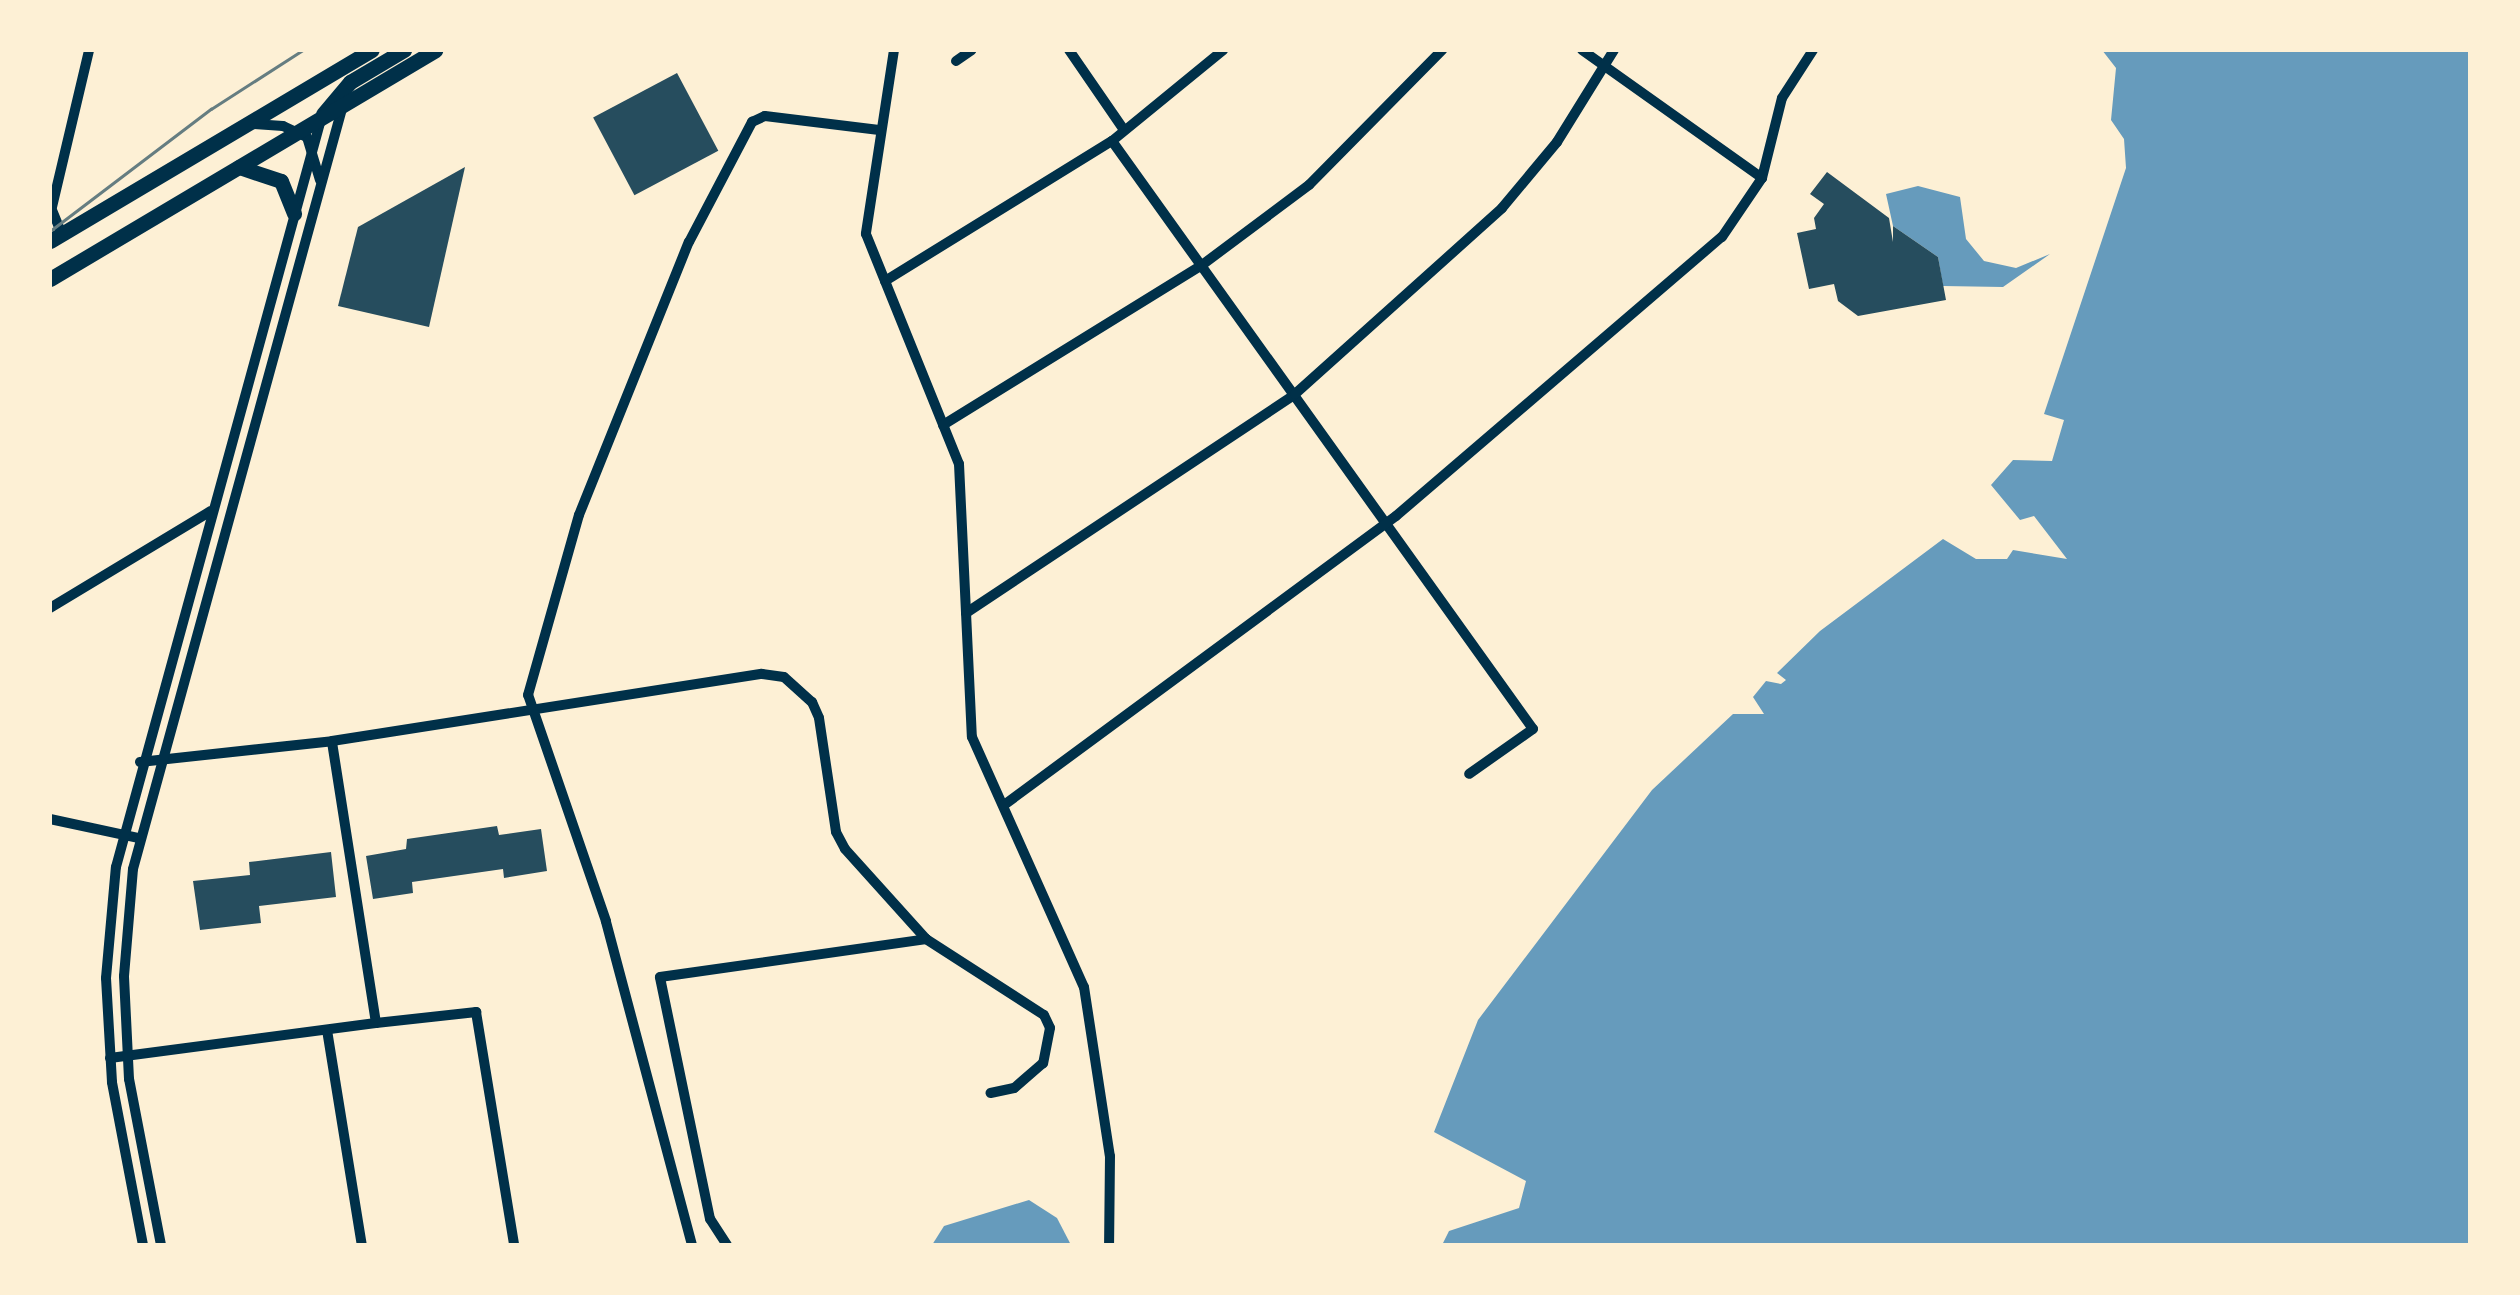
<!DOCTYPE html>
<style>
body{margin:0}
#map{position:relative;width:2520px;height:1295px;overflow:hidden;background:#fdf0d5;font-family:Cabin,sans-serif}
div>[style]{position:absolute}
.water>*{inset:0;background:#669bbc}
.building>*{inset:0;background:#264d5e;transform-origin:0 0}
.minor>*{height:10px;margin:-5px;padding:0 5px;transform-origin:5px;border-radius:5px;background:#003049}
.trunk>*{height:15px;margin:-7.5px;padding:0 7.5px;transform-origin:7.5px;border-radius:7.5px;background:#003049}
.tram>*{height:2.5px;margin:-1.25px;padding:0 1.25px;transform-origin:1.25px;border-radius:1.25px;background:#657d81}
span{translate:-50% -50%;white-space:nowrap;text-align:center;line-height:1.15;-webkit-text-stroke:8px #fdf0d5;paint-order:stroke}
.frame{position:absolute;inset:0;border:52px solid #fdf0d5;pointer-events:none}
</style>
<div id="map">
<div class="water">
<i style="clip-path:polygon(2102px 50px,2470px 50px,2470px 1245px,1442px 1245px,1449px 1231px,1519px 1208px,1526px 1181px,1434px 1132px,1478px 1020px,1652px 790px,1733px 714px,1764px 714px,1753px 697px,1766px 681px,1781px 684px,1786px 680px,1777px 673px,1820px 631px,1943px 539px,1976px 559px,2007px 559px,2013px 550px,2067px 559px,2034px 516px,2020px 520px,1991px 485px,2013px 460px,2052px 461px,2064px 420px,2044px 414px,2126px 168px,2124px 139px,2111px 120px,2116px 68px)"></i>
<i style="clip-path:polygon(1918px 186px,1960px 197px,1966px 239px,1984px 261px,2016px 268px,2050px 254px,2003px 287px,1943px 286px,1938px 257px,1893px 226px,1886px 194px)"></i>
<i style="clip-path:polygon(1029px 1200px,1057px 1218px,1071px 1245px,932px 1245px,944px 1226px)"></i>
</div>
<div class="building">
<i style="left:677px;top:73px;width:88px;height:95px;rotate:62deg"></i>
<i style="clip-path:polygon(465px 167px,429px 327px,338px 306px,358px 227px)"></i>
<i style="clip-path:polygon(1827px 172px,1889px 218px,1893px 242px,1893px 226px,1938px 257px,1946px 300px,1858px 316px,1838px 301px,1834px 284px,1809px 289px,1797px 233px,1816px 229px,1814px 218px,1824px 204px,1810px 194px)"></i>
<i style="clip-path:polygon(497px 826px,499px 835px,541px 829px,547px 871px,504px 878px,503px 869px,412px 882px,413px 893px,373px 899px,366px 856px,406px 849px,407px 839px)"></i>
<i style="clip-path:polygon(331px 852px,336px 897px,259px 906px,261px 923px,200px 930px,193px 881px,250px 875px,249px 862px)"></i>
</div>
<div class="minor">
<i style="left:894px;top:50px;width:186px;rotate:98.7deg"></i>
<i style="left:866px;top:234px;width:248px;rotate:68deg"></i>
<i style="left:959px;top:464px;width:273px;rotate:87.3deg"></i>
<i style="left:972px;top:737px;width:274px;rotate:65.9deg"></i>
<i style="left:1084px;top:987px;width:171px;rotate:81.3deg"></i>
<i style="left:1110px;top:1156px;width:89px;rotate:90.6deg"></i>
<i style="left:1069px;top:50px;width:97px;rotate:55.5deg"></i>
<i style="left:1582px;top:50px;width:221px;rotate:35.4deg"></i>
<i style="left:956px;top:61px;width:19px;rotate:-35deg"></i>
<i style="left:253px;top:124px;width:30px;rotate:4deg"></i>
<i style="left:283px;top:126px;width:26px;rotate:25deg"></i>
<i style="left:307px;top:137px;width:45px;rotate:73.2deg"></i>
<i style="left:1112px;top:141px;width:723px;rotate:54.4deg"></i>
<i style="left:1533px;top:729px;width:78px;rotate:144.9deg"></i>
<i style="left:50px;top:205px;width:31px;rotate:68deg"></i>
<i style="left:52px;top:207px;width:161px;rotate:-76.7deg"></i>
<i style="left:885px;top:281px;width:267px;rotate:-31.7deg"></i>
<i style="left:1112px;top:141px;width:144px;rotate:-39.3deg"></i>
<i style="left:943px;top:425px;width:304px;rotate:-31.7deg"></i>
<i style="left:1202px;top:265px;width:134px;rotate:-36.8deg"></i>
<i style="left:1309px;top:185px;width:190px;rotate:-45.4deg"></i>
<i style="left:50px;top:608px;width:188px;rotate:-31.1deg"></i>
<i style="left:966px;top:613px;width:395px;rotate:-33.6deg"></i>
<i style="left:1295px;top:394px;width:278px;rotate:-41.9deg"></i>
<i style="left:1502px;top:208px;width:86px;rotate:-50.2deg"></i>
<i style="left:1557px;top:142px;width:108px;rotate:-58.2deg"></i>
<i style="left:140px;top:762px;width:193px;rotate:-6.2deg"></i>
<i style="left:332px;top:741px;width:435px;rotate:-8.9deg"></i>
<i style="left:762px;top:674px;width:22px;rotate:8deg"></i>
<i style="left:784px;top:677px;width:38px;rotate:42deg"></i>
<i style="left:812px;top:702px;width:17px;rotate:66deg"></i>
<i style="left:819px;top:718px;width:115px;rotate:81.5deg"></i>
<i style="left:836px;top:832px;width:19px;rotate:62deg"></i>
<i style="left:845px;top:849px;width:121px;rotate:48deg"></i>
<i style="left:926px;top:939px;width:140px;rotate:32.8deg"></i>
<i style="left:1044px;top:1015px;width:14px;rotate:65deg"></i>
<i style="left:1050px;top:1028px;width:36px;rotate:101deg"></i>
<i style="left:1043px;top:1063px;width:38px;rotate:139deg"></i>
<i style="left:1014px;top:1088px;width:24px;rotate:168deg"></i>
<i style="left:1004px;top:805px;width:487px;rotate:-36.4deg"></i>
<i style="left:1396px;top:516px;width:429px;rotate:-40.6deg"></i>
<i style="left:1722px;top:237px;width:71px;rotate:-55.9deg"></i>
<i style="left:1762px;top:178px;width:82px;rotate:-76deg"></i>
<i style="left:1782px;top:98px;width:57px;rotate:-57.1deg"></i>
<i style="left:50px;top:819px;width:91px;rotate:12.1deg"></i>
<i style="left:376px;top:1023px;width:101px;rotate:-6.3deg"></i>
<i style="left:476px;top:1012px;width:236px;rotate:80.7deg"></i>
<i style="left:327px;top:1030px;width:218px;rotate:80.8deg"></i>
<i style="left:110px;top:1058px;width:268px;rotate:-7.5deg"></i>
<i style="left:376px;top:1023px;width:285px;rotate:-98.9deg"></i>
<i style="left:143px;top:1245px;width:166px;rotate:-100.8deg"></i>
<i style="left:112px;top:1082px;width:104px;rotate:-93.3deg"></i>
<i style="left:106px;top:978px;width:111px;rotate:-84.9deg"></i>
<i style="left:116px;top:867px;width:776px;rotate:-74.67deg"></i>
<i style="left:161px;top:1245px;width:169px;rotate:-100.9deg"></i>
<i style="left:129px;top:1079px;width:103px;rotate:-92.8deg"></i>
<i style="left:124px;top:976px;width:107px;rotate:-85.2deg"></i>
<i style="left:133px;top:869px;width:792px;rotate:-74.63deg"></i>
<i style="left:692px;top:1245px;width:335px;rotate:-104.9deg"></i>
<i style="left:606px;top:921px;width:239px;rotate:-109deg"></i>
<i style="left:528px;top:695px;width:187px;rotate:-74.2deg"></i>
<i style="left:579px;top:515px;width:294px;rotate:-68.1deg"></i>
<i style="left:689px;top:242px;width:136px;rotate:-62.3deg"></i>
<i style="left:752px;top:122px;width:14px;rotate:-25deg"></i>
<i style="left:765px;top:116px;width:115px;rotate:7deg"></i>
<i style="left:727px;top:1245px;width:31px;rotate:-123deg"></i>
<i style="left:710px;top:1219px;width:247px;rotate:-101.7deg"></i>
<i style="left:660px;top:977px;width:269px;rotate:-8.1deg"></i>
</div>
<div class="trunk">
<i style="left:323px;top:114px;width:42px;rotate:-49.8deg"></i>
<i style="left:350px;top:82px;width:63px;rotate:-30.7deg"></i>
<i style="left:239px;top:167px;width:44px;rotate:18.4deg"></i>
<i style="left:281px;top:181px;width:35px;rotate:68deg"></i>
<i style="left:50px;top:241px;width:374px;rotate:-30.7deg"></i>
<i style="left:50px;top:279px;width:448px;rotate:-30.7deg"></i>
</div>
<div class="tram">
<i style="left:50px;top:231px;width:202px;rotate:-37.2deg"></i>
<i style="left:211px;top:109px;width:109px;rotate:-32.7deg"></i>
</div>
<div class="frame"></div>
</div>
